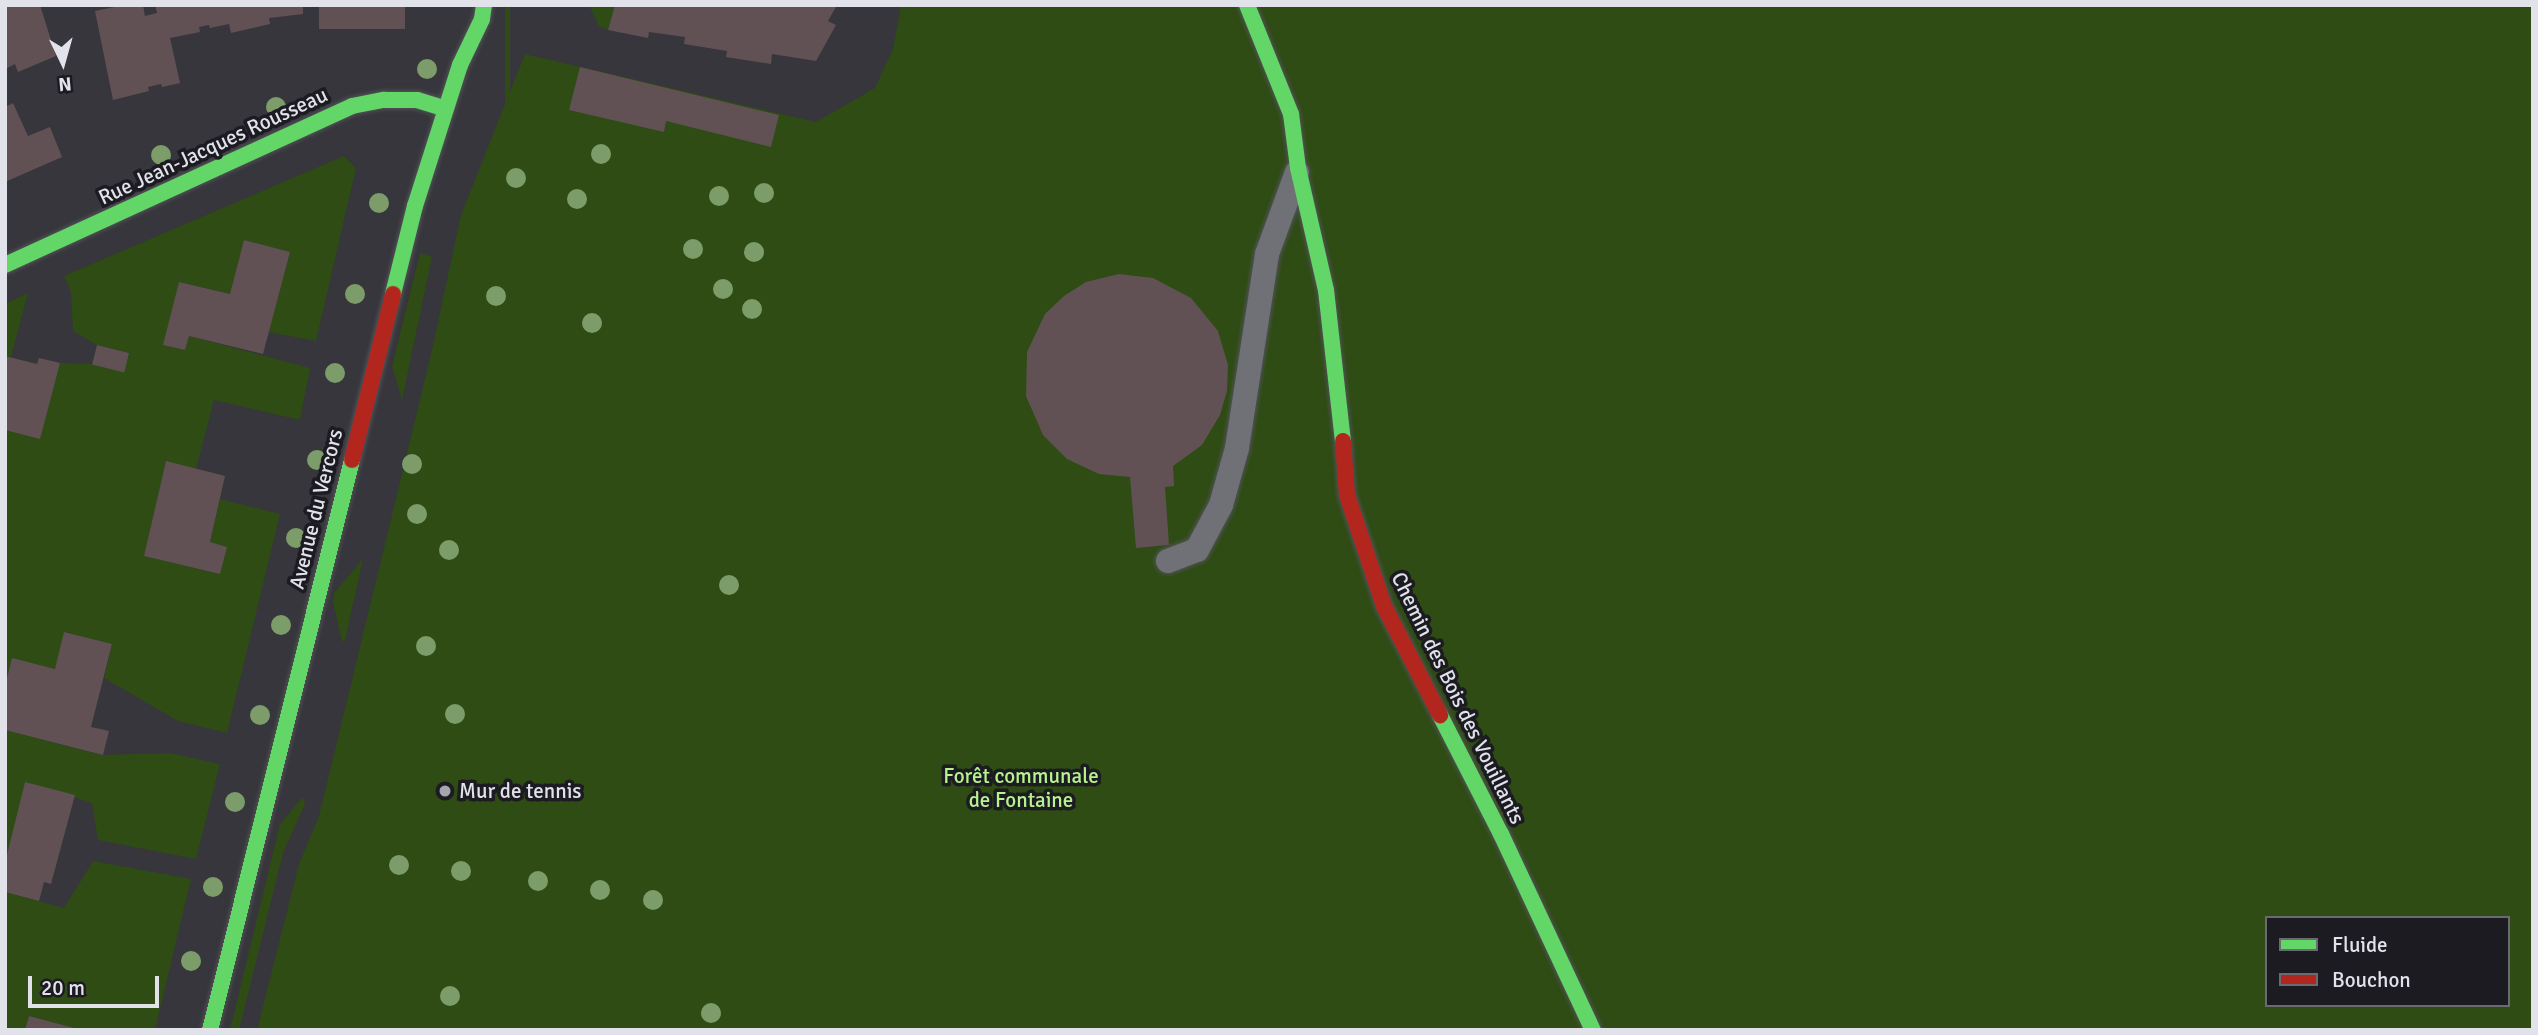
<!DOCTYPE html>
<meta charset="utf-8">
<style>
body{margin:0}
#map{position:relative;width:2538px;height:1035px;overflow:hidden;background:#36363c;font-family:Signika,sans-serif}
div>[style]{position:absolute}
.green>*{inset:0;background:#2e4c13;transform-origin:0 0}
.building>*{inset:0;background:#615154;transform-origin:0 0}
.roads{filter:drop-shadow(0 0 2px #515257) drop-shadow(0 0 2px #515257)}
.lane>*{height:24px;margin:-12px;padding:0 12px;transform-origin:12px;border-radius:12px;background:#707176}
.fast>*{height:16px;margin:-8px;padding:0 8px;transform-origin:8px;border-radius:8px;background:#63d668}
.jam>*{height:16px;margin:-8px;padding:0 8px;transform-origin:8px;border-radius:8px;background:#b3261e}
.trees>*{width:20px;height:20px;margin:-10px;border-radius:50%;background:#7c9d69}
.dots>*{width:19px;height:19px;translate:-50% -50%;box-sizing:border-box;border:4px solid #1b1b21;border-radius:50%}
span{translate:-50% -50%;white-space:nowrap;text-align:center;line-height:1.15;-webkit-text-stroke:7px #1b1b21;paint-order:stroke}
.street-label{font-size:21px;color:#e1e2ea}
.park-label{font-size:21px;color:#b6f28d}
.poi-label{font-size:21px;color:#e1e2ea}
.left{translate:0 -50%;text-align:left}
.frame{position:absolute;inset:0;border:7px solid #e1e2ea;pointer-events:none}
.legend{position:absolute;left:2265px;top:916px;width:245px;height:91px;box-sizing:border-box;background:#1b1b21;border:2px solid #6a6b71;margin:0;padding:9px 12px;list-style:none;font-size:21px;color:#e1e2ea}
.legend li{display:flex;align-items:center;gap:14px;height:35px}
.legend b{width:35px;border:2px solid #6a6b71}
.north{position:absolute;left:28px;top:28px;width:70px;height:70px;-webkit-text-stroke:5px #1b1b21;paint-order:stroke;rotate:175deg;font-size:19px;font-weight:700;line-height:28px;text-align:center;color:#e1e2ea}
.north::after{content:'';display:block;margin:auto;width:24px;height:32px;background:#e1e2ea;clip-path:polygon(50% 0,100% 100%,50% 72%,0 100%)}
.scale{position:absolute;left:28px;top:976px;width:131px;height:32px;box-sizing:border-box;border:4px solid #e1e2ea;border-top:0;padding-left:9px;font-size:21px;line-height:24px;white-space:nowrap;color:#e1e2ea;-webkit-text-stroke:5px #1b1b21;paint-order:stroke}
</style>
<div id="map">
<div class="green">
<i style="left:505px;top:5px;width:5px;height:207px"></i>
<i style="clip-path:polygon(589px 5px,615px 5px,608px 30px,599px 26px)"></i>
<i style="clip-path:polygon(evenodd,901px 5px,2533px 5px,2533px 1030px,257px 1030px,299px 864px,319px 816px,432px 350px,461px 215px,525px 54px,816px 122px,875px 88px,893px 49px,901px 5px,2267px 918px,2508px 918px,2508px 1005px,2267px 1005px,2267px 918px)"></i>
<i style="clip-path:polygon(344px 156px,356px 168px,316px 341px,268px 332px,290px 252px,244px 240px,230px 294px,179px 282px,164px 345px,185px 350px,189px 336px,310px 368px,300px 420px,214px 400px,196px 469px,166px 462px,144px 556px,219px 574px,226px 547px,210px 542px,220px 499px,280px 514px,227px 733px,178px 721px,104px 678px,112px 645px,65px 632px,55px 669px,13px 659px,5px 686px,5px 430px,60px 363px,92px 364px,124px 372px,129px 353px,97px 345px,73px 331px,71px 292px,64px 276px)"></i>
<i style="clip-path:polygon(420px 253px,432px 257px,402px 400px,392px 366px)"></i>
<i style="clip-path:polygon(28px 293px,11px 357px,5px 356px,5px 304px)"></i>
<i style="clip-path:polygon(363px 559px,345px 640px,342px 642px,333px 602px,334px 593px)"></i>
<i style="clip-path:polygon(5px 730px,102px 755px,170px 753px,220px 764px,196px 859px,98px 840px,92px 803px,26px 782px,5px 863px)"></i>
<i style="clip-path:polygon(301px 799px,304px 799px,305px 804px,283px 853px,239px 1030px,230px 1030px,280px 824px)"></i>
<i style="clip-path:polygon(93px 861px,191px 879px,155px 1030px,81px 1030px,29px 1016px,25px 1030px,5px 1030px,5px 892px,64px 908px)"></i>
</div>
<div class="building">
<i style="clip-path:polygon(5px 5px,40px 5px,56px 56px,18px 72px,15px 64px,5px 69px)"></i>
<i style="clip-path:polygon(124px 5px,143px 5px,145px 16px,157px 13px,155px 5px,303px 5px,303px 14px,269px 18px,270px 24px,231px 33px,229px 24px,210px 28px,209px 25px,199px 27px,200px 32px,170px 38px,180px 83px,162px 87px,161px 84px,148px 87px,149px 91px,113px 100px,95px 11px)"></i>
<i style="left:319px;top:5px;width:86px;height:24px"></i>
<i style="clip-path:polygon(615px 5px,837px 5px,828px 21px,836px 25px,816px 61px,772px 54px,771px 64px,726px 57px,727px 51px,684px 44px,685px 37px,649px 32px,648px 38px,608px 30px)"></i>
<i style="clip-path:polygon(580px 67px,779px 115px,771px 147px,666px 121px,664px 132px,569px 110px)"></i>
<i style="clip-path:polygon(13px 103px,28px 136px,50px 127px,62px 157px,5px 182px,5px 107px)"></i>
<i style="clip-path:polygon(244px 240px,290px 252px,263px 354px,189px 336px,185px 350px,163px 345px,179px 282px,230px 294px)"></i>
<i style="clip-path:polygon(1119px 274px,1153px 278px,1191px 298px,1218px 331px,1228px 365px,1227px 391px,1220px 415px,1202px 445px,1173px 466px,1174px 486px,1165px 487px,1169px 545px,1136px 548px,1130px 477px,1099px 474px,1067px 459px,1043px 435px,1026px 396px,1027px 352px,1045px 314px,1064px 296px,1086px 282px)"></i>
<i style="left:97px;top:345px;width:33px;height:20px;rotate:14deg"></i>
<i style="clip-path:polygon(5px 356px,37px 364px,39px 358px,60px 363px,40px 439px,5px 430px)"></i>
<i style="clip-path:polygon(166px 461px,225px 476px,210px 542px,227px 547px,220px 574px,144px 556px)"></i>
<i style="clip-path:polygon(64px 632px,112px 644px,91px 727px,109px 731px,103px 755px,5px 730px,5px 686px,12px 658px,55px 669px)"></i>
<i style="clip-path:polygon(25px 782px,75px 795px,51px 884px,44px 882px,39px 901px,5px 892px,5px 863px)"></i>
<i style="clip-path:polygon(29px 1016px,78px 1029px,77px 1030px,25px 1030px)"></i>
</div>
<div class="roads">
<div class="lane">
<i style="left:1168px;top:561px;width:31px;rotate:-21deg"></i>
<i style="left:1197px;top:550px;width:51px;rotate:-61.9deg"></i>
<i style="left:1221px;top:505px;width:59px;rotate:-74.3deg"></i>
<i style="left:1237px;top:448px;width:196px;rotate:-81.2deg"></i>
<i style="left:1267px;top:254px;width:87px;rotate:-69.9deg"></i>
</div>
<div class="fast">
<i style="left:1247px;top:5px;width:118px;rotate:68deg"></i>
<i style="left:1291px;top:114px;width:54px;rotate:82.6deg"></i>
<i style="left:1298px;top:168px;width:125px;rotate:77.1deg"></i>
<i style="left:1326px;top:290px;width:152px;rotate:83.6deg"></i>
<i style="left:5px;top:265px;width:382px;rotate:-24.6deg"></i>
<i style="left:352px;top:106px;width:33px;rotate:-11deg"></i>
<i style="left:384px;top:100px;width:33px"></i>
<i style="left:417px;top:100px;width:30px;rotate:17deg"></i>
<i style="left:393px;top:294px;width:91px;rotate:-76deg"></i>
<i style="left:415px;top:206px;width:148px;rotate:-72.3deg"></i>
<i style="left:460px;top:65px;width:51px;rotate:-64.4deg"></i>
<i style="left:482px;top:19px;width:14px;rotate:-82deg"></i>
<i style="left:1440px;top:715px;width:134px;rotate:62.9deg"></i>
<i style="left:1501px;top:834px;width:217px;rotate:64.9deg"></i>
<i style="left:210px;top:1030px;width:587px;rotate:-76.01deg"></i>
</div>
<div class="jam">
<i style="left:1343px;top:441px;width:54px;rotate:85.8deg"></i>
<i style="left:1347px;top:495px;width:117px;rotate:71.6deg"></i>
<i style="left:1384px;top:606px;width:123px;rotate:62.8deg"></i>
<i style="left:352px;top:460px;width:171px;rotate:-76.1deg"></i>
</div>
</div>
<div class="trees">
<i style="left:427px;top:69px"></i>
<i style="left:276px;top:107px"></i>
<i style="left:601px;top:154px"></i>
<i style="left:161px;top:155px"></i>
<i style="left:516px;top:178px"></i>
<i style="left:764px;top:193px"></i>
<i style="left:719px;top:196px"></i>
<i style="left:577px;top:199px"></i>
<i style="left:379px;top:203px"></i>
<i style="left:693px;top:249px"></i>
<i style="left:754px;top:252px"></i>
<i style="left:723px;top:289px"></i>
<i style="left:355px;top:294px"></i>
<i style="left:496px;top:296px"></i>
<i style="left:752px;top:309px"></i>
<i style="left:592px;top:323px"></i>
<i style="left:335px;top:373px"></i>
<i style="left:317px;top:460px"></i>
<i style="left:412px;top:464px"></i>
<i style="left:417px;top:514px"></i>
<i style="left:296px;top:538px"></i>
<i style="left:449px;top:550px"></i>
<i style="left:729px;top:585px"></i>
<i style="left:281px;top:625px"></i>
<i style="left:426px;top:646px"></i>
<i style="left:455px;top:714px"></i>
<i style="left:260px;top:715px"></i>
<i style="left:235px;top:802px"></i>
<i style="left:399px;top:865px"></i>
<i style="left:461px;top:871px"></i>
<i style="left:538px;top:881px"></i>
<i style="left:213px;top:887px"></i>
<i style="left:600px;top:890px"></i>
<i style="left:653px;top:900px"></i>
<i style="left:191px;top:961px"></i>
<i style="left:450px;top:996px"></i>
<i style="left:711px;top:1013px"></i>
</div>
<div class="dots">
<i style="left:445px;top:791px;background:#a5a6ad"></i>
</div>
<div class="street-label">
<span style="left:213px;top:146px;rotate:-25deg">Rue Jean-Jacques Rousseau</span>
<span style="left:316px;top:509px;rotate:-76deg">Avenue du Vercors</span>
<span style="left:1458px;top:698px;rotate:64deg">Chemin des Bois des Vouillants</span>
</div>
<div class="park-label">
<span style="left:1021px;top:788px">Forêt communale<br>de Fontaine</span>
</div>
<div class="poi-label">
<span class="left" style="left:459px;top:791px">Mur de tennis</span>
</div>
<div class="frame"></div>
<ul class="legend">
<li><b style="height:9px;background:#63d668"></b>Fluide</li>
<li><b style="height:9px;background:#b3261e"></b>Bouchon</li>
</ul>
<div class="north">N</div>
<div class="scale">20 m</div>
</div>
